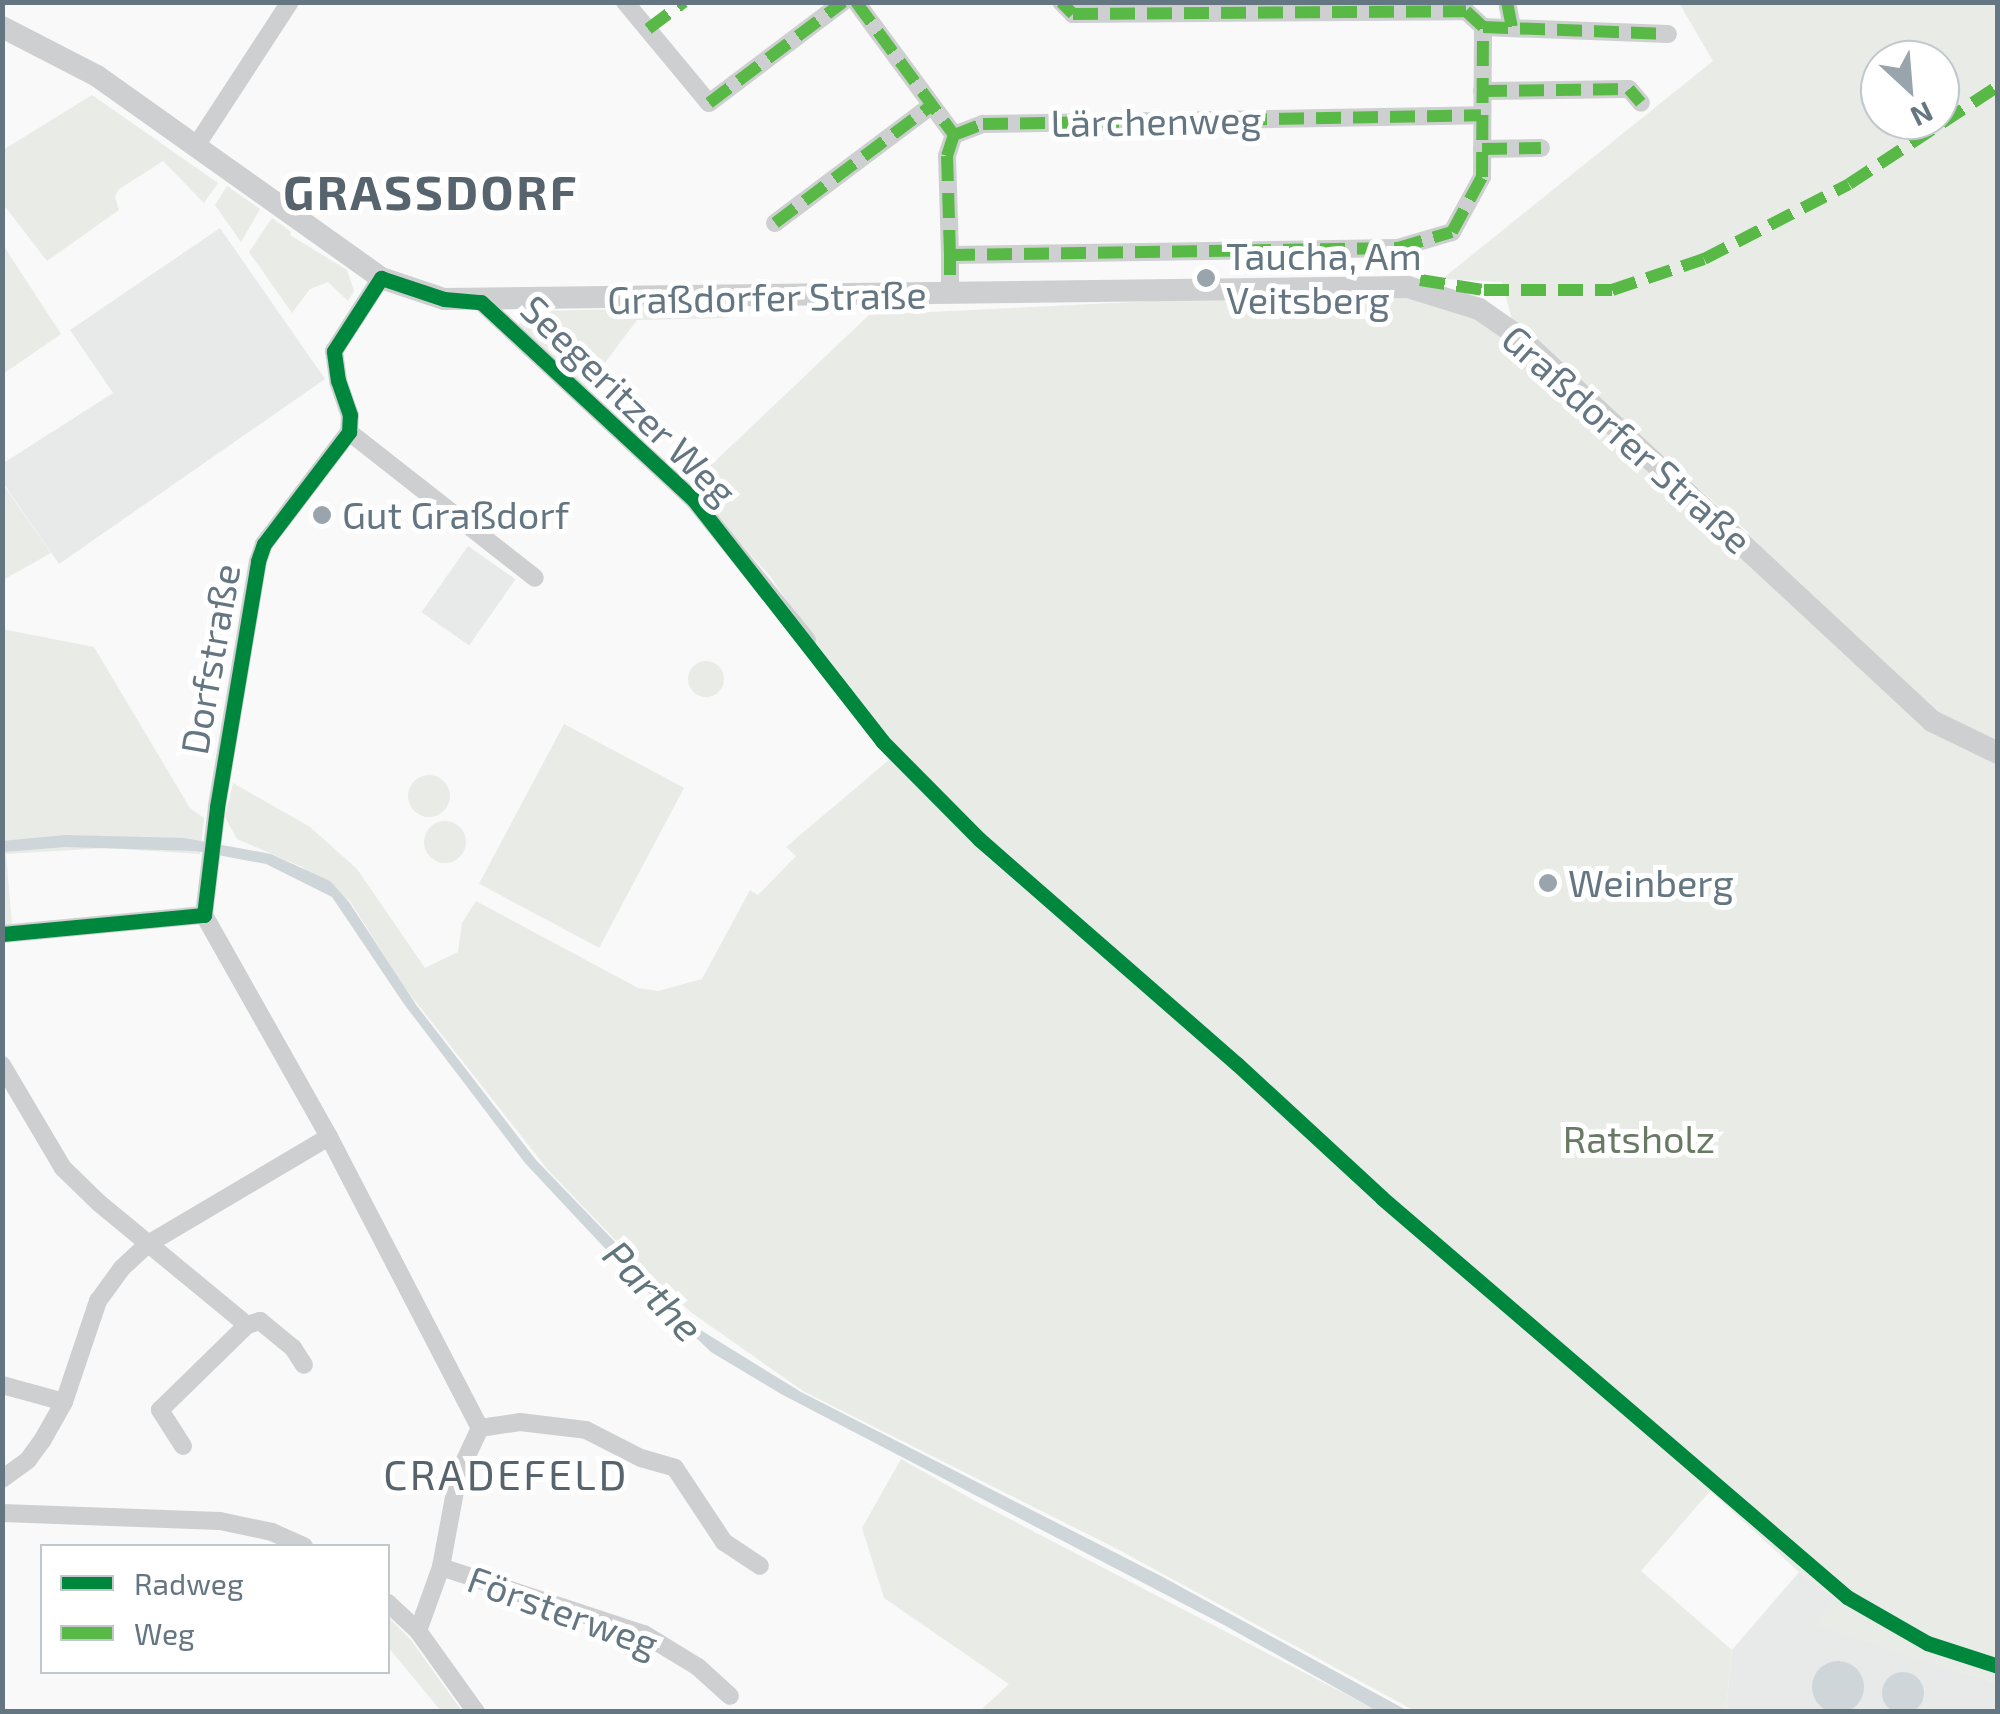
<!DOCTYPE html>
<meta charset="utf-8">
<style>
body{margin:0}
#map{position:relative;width:2000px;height:1714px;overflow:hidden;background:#f9f9f9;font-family:"Exo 2",sans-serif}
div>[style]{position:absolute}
.built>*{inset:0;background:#e8e9e9;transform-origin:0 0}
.green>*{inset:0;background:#e8ebe6;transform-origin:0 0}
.round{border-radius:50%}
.water>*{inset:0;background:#ced6d9}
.minor>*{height:18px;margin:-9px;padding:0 9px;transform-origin:9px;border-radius:9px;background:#cecfd0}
.tertiary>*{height:22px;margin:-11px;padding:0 11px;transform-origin:11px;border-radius:11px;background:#cecfd0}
.quiet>*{height:12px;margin-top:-6px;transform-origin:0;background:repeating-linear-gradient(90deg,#58b947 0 25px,transparent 0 37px)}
.cycleway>*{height:15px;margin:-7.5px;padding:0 7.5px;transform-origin:7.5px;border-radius:7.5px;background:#00873e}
.dots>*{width:28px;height:28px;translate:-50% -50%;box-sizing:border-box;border:5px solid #fff;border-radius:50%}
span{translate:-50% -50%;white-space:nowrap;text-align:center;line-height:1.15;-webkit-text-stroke:10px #fff;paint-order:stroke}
.street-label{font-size:38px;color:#657683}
.poi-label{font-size:38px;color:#657683}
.left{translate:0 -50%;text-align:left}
.park-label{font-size:38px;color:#687a64}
.water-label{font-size:40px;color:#60757c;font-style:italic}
.quarter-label{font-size:42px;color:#57646e;letter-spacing:2.5px}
.district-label{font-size:48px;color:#57646e;font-weight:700;letter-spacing:2.5px}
.frame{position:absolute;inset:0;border:5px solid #657683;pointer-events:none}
.legend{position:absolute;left:40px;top:1544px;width:350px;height:130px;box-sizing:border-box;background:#fff;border:2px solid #c1c8cd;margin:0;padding:12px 18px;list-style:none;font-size:30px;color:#657683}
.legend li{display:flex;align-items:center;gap:20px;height:50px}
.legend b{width:50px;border:2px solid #c1c8cd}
.north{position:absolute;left:1860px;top:40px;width:100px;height:100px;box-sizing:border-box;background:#fff;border:2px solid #c1c8cd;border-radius:50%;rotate:154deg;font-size:28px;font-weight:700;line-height:40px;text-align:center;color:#657683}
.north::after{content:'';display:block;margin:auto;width:35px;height:45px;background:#99a4ac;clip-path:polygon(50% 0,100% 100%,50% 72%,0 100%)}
</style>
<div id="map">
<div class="built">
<i style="clip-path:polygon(220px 228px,325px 379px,59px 564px,3px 483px,2px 464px,113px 393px,70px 330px)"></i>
<i style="left:468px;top:546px;width:58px;height:81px;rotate:35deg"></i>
<i style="clip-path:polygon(1799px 1572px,1836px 1598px,1815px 1624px,1997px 1683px,1997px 1711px,1726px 1712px,1732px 1650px)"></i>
</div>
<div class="green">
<i style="clip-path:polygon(evenodd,1679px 3px,1997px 3px,1997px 1683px,1814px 1624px,1835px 1597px,1799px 1572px,1710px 1491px,1641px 1571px,1732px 1650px,1726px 1711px,1415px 1711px,1119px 1550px,803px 1391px,692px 1313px,647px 1273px,548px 1170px,405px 988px,350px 901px,302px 867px,237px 839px,225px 817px,233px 783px,310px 827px,357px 869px,425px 968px,458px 952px,462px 923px,476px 901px,638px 988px,658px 991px,702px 979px,750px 890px,758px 895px,796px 856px,786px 847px,890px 759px,987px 857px,1213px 1049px,1221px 1041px,963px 817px,907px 759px,833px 668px,770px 576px,689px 486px,869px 315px,1256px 296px,1416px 298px,1474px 318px,1507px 337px,1738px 544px,1749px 533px,1513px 324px,1502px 282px,1442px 279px,1713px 61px,1679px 3px,1880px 60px,1940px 60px,1940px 120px,1880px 120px,1880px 60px)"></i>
<i style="clip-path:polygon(92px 95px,218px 183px,204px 203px,163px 161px,118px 190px,115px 197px,119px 210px,47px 261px,3px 204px,3px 150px)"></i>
<i style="clip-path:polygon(227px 186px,260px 209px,241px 242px,215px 205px)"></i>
<i style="clip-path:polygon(272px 218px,291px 232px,290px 235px,347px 270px,354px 291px,348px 301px,328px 282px,310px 289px,292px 313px,249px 252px)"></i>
<i style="clip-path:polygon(3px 245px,61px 334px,3px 374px,2px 374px)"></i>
<i style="clip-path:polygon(722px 307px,729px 318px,637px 320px,586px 388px,518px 327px,522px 317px,537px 311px)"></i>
<i style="clip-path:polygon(2px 483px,51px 553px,3px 580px,2px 580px)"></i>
<i style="clip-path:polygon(2px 629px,94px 647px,190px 808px,204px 818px,200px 854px,106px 848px,6px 854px,12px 924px,3px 925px)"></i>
<i class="round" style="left:688px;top:661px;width:36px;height:36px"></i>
<i style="left:564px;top:724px;width:136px;height:181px;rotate:28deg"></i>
<i class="round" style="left:408px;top:775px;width:42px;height:42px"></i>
<i class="round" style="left:424px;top:821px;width:42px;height:42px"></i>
<i style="clip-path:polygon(901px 1459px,977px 1502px,1378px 1711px,980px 1711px,1009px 1684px,884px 1598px,862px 1528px)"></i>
<i style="clip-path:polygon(388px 1617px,411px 1640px,462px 1711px,441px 1711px,388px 1647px)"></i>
</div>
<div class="water">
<i style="clip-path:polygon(65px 835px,184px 838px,271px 854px,330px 881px,349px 902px,417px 1006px,536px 1160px,699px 1329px,801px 1392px,1161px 1576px,1408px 1711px,1377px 1711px,1224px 1625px,781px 1394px,711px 1352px,629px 1274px,525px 1163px,404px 1004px,332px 897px,266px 864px,196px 851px,65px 847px,3px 852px,2px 841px)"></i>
<i class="round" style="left:1812px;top:1661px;width:52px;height:52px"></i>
<i class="round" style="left:1882px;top:1672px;width:42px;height:42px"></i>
</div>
<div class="minor">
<i style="left:625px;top:2px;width:131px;rotate:50.3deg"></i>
<i style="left:709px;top:103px;width:168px;rotate:-37deg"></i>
<i style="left:856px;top:2px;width:165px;rotate:53.6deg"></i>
<i style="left:1061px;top:2px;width:17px;rotate:45deg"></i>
<i style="left:1073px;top:14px;width:393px;rotate:-0.4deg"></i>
<i style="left:1466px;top:11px;width:23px;rotate:43deg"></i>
<i style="left:1507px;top:2px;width:26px;rotate:79deg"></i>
<i style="left:1483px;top:27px;width:185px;rotate:2.2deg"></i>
<i style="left:1482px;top:91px;width:147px;rotate:-0.8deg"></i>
<i style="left:1629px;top:89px;width:18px;rotate:49deg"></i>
<i style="left:954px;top:135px;width:31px;rotate:-21deg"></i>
<i style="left:983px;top:124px;width:498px;rotate:-1deg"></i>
<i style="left:196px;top:146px;width:172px;rotate:-56.9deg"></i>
<i style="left:1482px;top:149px;width:59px;rotate:-1deg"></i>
<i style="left:775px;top:223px;width:196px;rotate:-36.9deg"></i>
<i style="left:950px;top:255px;width:99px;rotate:-91.7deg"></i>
<i style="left:947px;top:156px;width:22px;rotate:-72deg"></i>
<i style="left:381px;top:278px;width:87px;rotate:122.8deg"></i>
<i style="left:334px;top:351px;width:30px;rotate:82deg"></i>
<i style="left:338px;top:381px;width:36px;rotate:71deg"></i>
<i style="left:350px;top:415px;width:17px;rotate:93deg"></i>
<i style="left:349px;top:432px;width:141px;rotate:127.2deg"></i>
<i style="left:264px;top:544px;width:18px;rotate:109deg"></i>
<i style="left:258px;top:561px;width:249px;rotate:99.5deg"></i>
<i style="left:217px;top:807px;width:109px;rotate:96.9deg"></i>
<i style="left:204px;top:915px;width:255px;rotate:60.6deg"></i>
<i style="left:329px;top:1137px;width:328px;rotate:62.6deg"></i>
<i style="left:950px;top:293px;width:38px;rotate:-90deg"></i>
<i style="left:950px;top:255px;width:448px;rotate:-0.9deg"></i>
<i style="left:1398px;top:248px;width:56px;rotate:-16.5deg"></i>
<i style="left:1452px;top:232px;width:63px;rotate:-61.4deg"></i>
<i style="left:1482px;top:177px;width:150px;rotate:-89.6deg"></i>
<i style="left:481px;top:302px;width:291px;rotate:42.9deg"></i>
<i style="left:694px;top:500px;width:180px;rotate:51.1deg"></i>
<i style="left:349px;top:432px;width:236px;rotate:38.1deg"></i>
<i style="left:2px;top:934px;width:203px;rotate:-5.4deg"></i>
<i style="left:2px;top:1065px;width:120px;rotate:59.4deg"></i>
<i style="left:63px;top:1168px;width:50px;rotate:44.2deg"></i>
<i style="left:99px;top:1203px;width:192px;rotate:39.5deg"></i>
<i style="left:2px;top:1385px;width:64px;rotate:15.3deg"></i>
<i style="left:480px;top:1428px;width:40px;rotate:-8.5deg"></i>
<i style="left:520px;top:1422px;width:66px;rotate:6.9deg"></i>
<i style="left:586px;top:1430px;width:62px;rotate:27deg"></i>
<i style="left:641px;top:1458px;width:35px;rotate:16deg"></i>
<i style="left:675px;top:1468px;width:89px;rotate:56.5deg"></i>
<i style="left:724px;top:1542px;width:43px;rotate:33.7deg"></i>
<i style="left:183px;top:1446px;width:43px;rotate:-122.6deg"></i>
<i style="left:160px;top:1410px;width:122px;rotate:-44.3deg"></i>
<i style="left:247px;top:1325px;width:14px;rotate:-17deg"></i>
<i style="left:260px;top:1321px;width:43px;rotate:39.3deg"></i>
<i style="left:293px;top:1348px;width:20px;rotate:57deg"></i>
<i style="left:2px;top:1479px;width:32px;rotate:-36deg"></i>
<i style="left:28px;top:1460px;width:24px;rotate:-54deg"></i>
<i style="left:42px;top:1441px;width:45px;rotate:-60.6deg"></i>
<i style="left:64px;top:1402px;width:107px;rotate:-71.4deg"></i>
<i style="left:98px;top:1301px;width:41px;rotate:-54deg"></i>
<i style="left:122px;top:1268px;width:35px;rotate:-43deg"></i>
<i style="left:148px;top:1244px;width:210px;rotate:-30.6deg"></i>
<i style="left:2px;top:1513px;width:218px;rotate:2.1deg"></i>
<i style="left:220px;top:1521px;width:53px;rotate:11.9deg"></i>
<i style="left:272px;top:1532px;width:35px;rotate:24deg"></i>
<i style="left:441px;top:1567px;width:214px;rotate:18.3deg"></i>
<i style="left:644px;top:1634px;width:63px;rotate:31.4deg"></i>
<i style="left:698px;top:1667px;width:43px;rotate:42.2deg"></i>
<i style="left:388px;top:1603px;width:41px;rotate:43deg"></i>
<i style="left:418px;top:1631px;width:100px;rotate:54.4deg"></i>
<i style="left:418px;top:1631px;width:68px;rotate:-70.2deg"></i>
<i style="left:441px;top:1567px;width:94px;rotate:-79.5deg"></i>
<i style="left:458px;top:1475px;width:52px;rotate:-64.9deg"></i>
</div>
<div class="tertiary">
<i style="left:2px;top:27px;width:107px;rotate:27.3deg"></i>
<i style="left:97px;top:76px;width:349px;rotate:35.4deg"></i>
<i style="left:381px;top:278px;width:66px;rotate:18.4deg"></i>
<i style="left:444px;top:299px;width:964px;rotate:-0.71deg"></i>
<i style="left:1408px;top:287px;width:74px;rotate:17.2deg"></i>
<i style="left:1479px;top:309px;width:47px;rotate:34.7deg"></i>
<i style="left:1518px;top:336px;width:565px;rotate:42.92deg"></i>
<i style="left:1932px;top:721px;width:73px;rotate:25.9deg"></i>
</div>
<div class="quiet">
<i style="left:856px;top:2px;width:165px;rotate:53.6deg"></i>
<i style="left:1061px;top:2px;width:17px;rotate:45deg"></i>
<i style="left:1073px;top:14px;width:393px;rotate:-0.4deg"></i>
<i style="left:1466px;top:11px;width:23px;rotate:43deg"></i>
<i style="left:1507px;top:2px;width:26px;rotate:79deg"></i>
<i style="left:1483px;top:27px;width:185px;rotate:2.2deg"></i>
<i style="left:648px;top:29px;width:45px;rotate:-36.9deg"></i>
<i style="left:1482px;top:91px;width:147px;rotate:-0.8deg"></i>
<i style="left:1629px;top:89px;width:18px;rotate:49deg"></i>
<i style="left:709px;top:103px;width:168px;rotate:-37deg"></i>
<i style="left:954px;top:135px;width:31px;rotate:-21deg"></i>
<i style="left:983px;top:124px;width:498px;rotate:-1deg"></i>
<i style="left:1482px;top:149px;width:59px;rotate:-1deg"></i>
<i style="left:775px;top:223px;width:196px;rotate:-36.9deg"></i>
<i style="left:950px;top:255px;width:99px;rotate:-91.7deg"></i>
<i style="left:947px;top:156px;width:22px;rotate:-72deg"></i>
<i style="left:950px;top:275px;width:20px;rotate:-90deg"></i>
<i style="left:950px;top:255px;width:448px;rotate:-0.9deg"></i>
<i style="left:1398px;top:248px;width:56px;rotate:-16.5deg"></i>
<i style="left:1452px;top:232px;width:63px;rotate:-61.4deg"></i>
<i style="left:1482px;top:177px;width:150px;rotate:-89.6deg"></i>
<i style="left:1420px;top:280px;width:65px;rotate:8.9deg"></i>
<i style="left:1484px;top:290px;width:128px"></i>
<i style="left:1612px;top:290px;width:97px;rotate:-18.6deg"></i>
<i style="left:1704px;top:259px;width:163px;rotate:-27.3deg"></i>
<i style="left:1849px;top:184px;width:178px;rotate:-33.3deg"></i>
</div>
<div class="cycleway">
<i style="left:2px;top:934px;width:203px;rotate:-5.4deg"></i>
<i style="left:204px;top:915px;width:109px;rotate:-83.1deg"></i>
<i style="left:217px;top:807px;width:249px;rotate:-80.5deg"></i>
<i style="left:258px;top:561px;width:18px;rotate:-71deg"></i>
<i style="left:264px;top:544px;width:141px;rotate:-52.8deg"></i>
<i style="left:349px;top:432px;width:17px;rotate:-87deg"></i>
<i style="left:350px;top:415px;width:36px;rotate:-109deg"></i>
<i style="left:338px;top:381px;width:30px;rotate:-98deg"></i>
<i style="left:334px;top:351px;width:87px;rotate:-57.2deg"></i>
<i style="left:381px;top:278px;width:66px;rotate:18.4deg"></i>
<i style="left:444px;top:299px;width:37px;rotate:5deg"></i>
<i style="left:481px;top:302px;width:291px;rotate:42.9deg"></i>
<i style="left:694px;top:500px;width:306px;rotate:52deg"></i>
<i style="left:882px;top:741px;width:138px;rotate:45.3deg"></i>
<i style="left:979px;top:839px;width:342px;rotate:41.1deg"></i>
<i style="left:1237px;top:1064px;width:197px;rotate:42.7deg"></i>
<i style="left:1382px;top:1198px;width:613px;rotate:40.63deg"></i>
<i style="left:1847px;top:1597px;width:92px;rotate:29.9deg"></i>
<i style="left:1927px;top:1643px;width:75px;rotate:17.9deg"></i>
</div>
<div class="dots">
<i style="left:1206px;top:278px;background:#99a4ac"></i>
<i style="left:322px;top:515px;background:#99a4ac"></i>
<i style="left:1548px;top:883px;background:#99a4ac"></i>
</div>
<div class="street-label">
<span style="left:1156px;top:121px;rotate:-1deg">Lärchenweg</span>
<span style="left:767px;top:297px;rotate:-1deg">Graßdorfer Straße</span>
<span style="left:629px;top:400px;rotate:44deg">Seegeritzer Weg</span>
<span style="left:1627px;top:439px;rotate:42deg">Graßdorfer Straße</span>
<span style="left:210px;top:659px;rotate:-80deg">Dorfstraße</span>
<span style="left:563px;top:1611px;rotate:20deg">Försterweg</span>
</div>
<div class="poi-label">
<span class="left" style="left:1226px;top:278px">Taucha, Am<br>Veitsberg</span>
<span class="left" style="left:342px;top:515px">Gut Graßdorf</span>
<span class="left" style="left:1568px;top:883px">Weinberg</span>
</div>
<div class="park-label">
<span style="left:1639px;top:1139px">Ratsholz</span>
</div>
<div class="water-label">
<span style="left:654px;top:1290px;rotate:46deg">Parthe</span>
</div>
<div class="quarter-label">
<span style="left:506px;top:1473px">CRADEFELD</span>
</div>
<div class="district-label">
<span style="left:431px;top:192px">GRASSDORF</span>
</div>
<div class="frame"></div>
<ul class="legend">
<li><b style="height:12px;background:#00873e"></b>Radweg</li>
<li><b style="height:12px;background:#58b947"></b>Weg</li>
</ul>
<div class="north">N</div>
</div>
